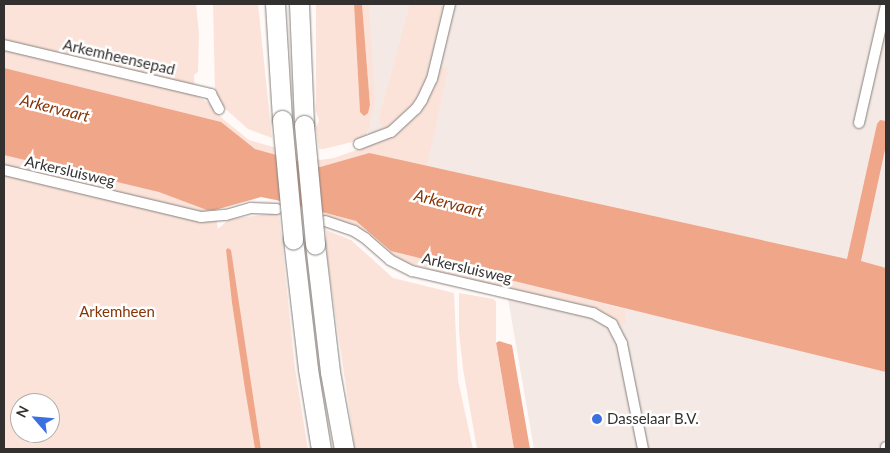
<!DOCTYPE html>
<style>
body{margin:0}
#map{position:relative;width:890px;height:453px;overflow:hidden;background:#fffaf8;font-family:Lato,sans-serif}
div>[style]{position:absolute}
.built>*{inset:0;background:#f5e9e5}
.green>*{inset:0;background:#fbe3da}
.water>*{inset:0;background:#f0a689}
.roads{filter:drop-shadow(0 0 1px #85807d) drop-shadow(0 0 1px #85807d)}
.street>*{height:10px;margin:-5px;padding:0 5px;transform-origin:5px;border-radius:5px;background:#fff}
.highway>*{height:19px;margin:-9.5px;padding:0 9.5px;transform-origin:9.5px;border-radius:9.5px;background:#fff}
.bridges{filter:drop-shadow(0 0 1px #85807d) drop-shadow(0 0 1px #85807d)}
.highway-bridge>*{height:19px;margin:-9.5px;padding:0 9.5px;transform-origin:9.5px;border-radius:9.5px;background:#fff}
.dots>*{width:14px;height:14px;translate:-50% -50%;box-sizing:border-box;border:2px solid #fff;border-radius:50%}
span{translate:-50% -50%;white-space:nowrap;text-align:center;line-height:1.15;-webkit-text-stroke:5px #fff;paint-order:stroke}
.street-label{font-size:15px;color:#333130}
.park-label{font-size:15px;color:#883406}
.poi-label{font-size:15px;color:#333130}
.left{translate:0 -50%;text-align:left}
.water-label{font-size:16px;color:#873305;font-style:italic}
.frame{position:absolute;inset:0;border:5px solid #333130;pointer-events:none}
.north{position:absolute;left:10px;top:393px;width:50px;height:50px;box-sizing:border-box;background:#fff;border:1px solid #adadac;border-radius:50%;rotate:297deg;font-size:14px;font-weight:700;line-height:20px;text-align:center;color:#333130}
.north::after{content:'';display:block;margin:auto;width:18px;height:22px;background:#3c70e0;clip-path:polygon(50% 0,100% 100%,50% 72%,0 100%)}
</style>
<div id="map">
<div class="built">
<i style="clip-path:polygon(367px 4px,886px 4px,886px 268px,422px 169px,371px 149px,366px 118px,371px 114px)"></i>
<i style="clip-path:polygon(504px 276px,886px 359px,886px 449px,534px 449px)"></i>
</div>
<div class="green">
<i style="clip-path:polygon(evenodd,4px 4px,196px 4px,199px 33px,198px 72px,194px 75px,195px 95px,209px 103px,223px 119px,249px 140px,320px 160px,334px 158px,359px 149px,395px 133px,418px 114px,430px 97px,442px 67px,448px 68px,427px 166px,369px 153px,320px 167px,255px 149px,199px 117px,218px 229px,229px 219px,279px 213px,295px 368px,308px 449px,261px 449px,230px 249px,226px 250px,232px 303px,255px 449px,4px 449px,4px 4px,20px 403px,50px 403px,50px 433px,20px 433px,20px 403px)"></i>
<i style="clip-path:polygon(213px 4px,258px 4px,272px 138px,248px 129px,221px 105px,215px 93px)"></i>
<i style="clip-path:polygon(316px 4px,354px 4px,360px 112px,368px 113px,370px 105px,362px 4px,369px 4px,375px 101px,368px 131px,364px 139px,324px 149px,319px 149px,316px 128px,319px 121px,316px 111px)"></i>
<i style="clip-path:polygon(410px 4px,443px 4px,425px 81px,411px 106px,385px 129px,379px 122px,379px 118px)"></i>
<i style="clip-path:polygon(324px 213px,356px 221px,482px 273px,625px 310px,626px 324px,621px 325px,603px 313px,402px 262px,368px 235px,351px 225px,324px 216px)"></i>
<i style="clip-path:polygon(326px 230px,351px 240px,393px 278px,454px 293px,458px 380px,473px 449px,355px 449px,327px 257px)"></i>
<i style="clip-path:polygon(459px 293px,494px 299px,496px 302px,496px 343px,514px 449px,477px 449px,463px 369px,459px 332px)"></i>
</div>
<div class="water">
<i style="clip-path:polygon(354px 4px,362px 4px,370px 105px,368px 113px,364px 116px,360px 112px)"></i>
<i style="clip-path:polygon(4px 68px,221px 122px,255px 149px,320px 167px,369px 153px,374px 154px,847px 259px,877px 124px,880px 120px,886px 121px,886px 145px,861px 261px,886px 268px,886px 372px,391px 251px,356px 221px,276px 200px,261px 197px,215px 210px,207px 210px,159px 192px,4px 155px)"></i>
<i style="clip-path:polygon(228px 248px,231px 250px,261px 449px,255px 449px,245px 389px,232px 303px,226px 250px)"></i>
<i style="clip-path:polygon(499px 341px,512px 345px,530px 449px,514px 449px,497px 348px,496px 343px)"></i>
</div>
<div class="roads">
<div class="street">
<i style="left:4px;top:45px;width:213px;rotate:13.3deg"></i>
<i style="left:211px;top:94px;width:17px;rotate:62deg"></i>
<i style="left:859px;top:123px;width:121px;rotate:-77.1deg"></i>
<i style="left:359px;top:144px;width:34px;rotate:-21deg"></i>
<i style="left:391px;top:132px;width:34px;rotate:-43deg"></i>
<i style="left:416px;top:109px;width:11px;rotate:-56deg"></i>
<i style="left:422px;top:100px;width:23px;rotate:-65deg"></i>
<i style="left:432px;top:79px;width:77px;rotate:-76.5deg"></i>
<i style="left:4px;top:170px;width:203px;rotate:13.4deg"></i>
<i style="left:201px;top:217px;width:25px;rotate:-5deg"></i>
<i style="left:226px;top:215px;width:26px;rotate:-16deg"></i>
<i style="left:251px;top:208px;width:26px;rotate:2deg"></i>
<i style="left:325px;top:221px;width:31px;rotate:19deg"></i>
<i style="left:354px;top:231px;width:13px;rotate:32deg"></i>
<i style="left:365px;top:238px;width:33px;rotate:41deg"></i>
<i style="left:390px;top:260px;width:25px;rotate:27deg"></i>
<i style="left:412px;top:271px;width:186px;rotate:13.1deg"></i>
<i style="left:593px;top:313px;width:22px;rotate:30deg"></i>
<i style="left:612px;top:324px;width:22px;rotate:63deg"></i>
<i style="left:622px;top:344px;width:107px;rotate:78.7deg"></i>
<i style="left:886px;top:449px;width:2px;rotate:-90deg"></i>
</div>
<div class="highway">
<i style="left:275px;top:4px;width:116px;rotate:86.5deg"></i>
<i style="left:299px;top:4px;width:121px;rotate:87.6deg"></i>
<i style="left:293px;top:239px;width:131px;rotate:83.4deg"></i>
<i style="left:308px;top:369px;width:81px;rotate:80.8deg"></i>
<i style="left:315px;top:244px;width:129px;rotate:83.3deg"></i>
<i style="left:330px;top:372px;width:78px;rotate:79.7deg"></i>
</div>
</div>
<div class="bridges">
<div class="highway-bridge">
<i style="left:282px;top:120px;width:120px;rotate:84.7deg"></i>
<i style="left:304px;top:125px;width:120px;rotate:84.7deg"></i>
</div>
</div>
<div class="dots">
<i style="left:597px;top:419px;background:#3c70e0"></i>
</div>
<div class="street-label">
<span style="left:119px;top:57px;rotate:13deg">Arkemheensepad</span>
<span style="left:70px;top:171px;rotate:13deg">Arkersluisweg</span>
<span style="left:467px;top:268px;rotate:13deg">Arkersluisweg</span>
</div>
<div class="park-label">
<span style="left:117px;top:312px">Arkemheen</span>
</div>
<div class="poi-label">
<span class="left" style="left:607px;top:419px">Dasselaar B.V.</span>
</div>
<div class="water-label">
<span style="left:55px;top:108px;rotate:14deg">Arkervaart</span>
<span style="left:449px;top:203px;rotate:14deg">Arkervaart</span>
</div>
<div class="frame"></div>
<div class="north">N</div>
</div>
